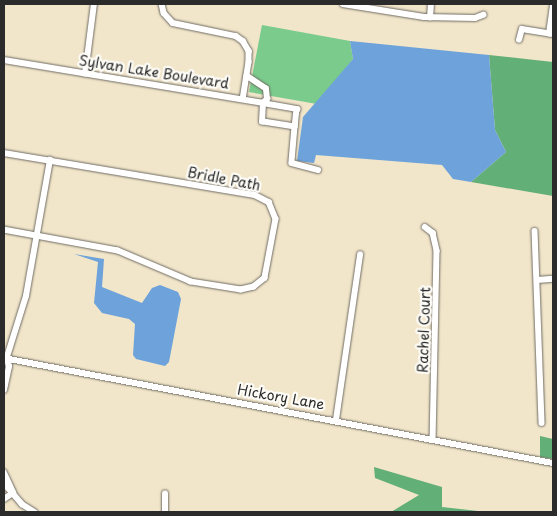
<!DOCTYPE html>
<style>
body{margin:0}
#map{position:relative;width:557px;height:516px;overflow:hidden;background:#f1e5ca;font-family:"Playpen Sans",sans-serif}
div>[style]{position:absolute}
.green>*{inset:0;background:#7acb8c}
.forest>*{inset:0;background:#63af78}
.water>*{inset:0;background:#6da2da}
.roads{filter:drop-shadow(0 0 1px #706c63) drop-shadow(0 0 1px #706c63)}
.minor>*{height:5.5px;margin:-2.75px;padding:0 2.75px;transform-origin:2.75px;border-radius:2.75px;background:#fff}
span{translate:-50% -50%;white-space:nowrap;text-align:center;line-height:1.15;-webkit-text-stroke:4.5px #fdfcf7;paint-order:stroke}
.street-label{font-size:14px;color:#2b2b2b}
.frame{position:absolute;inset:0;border:5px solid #2b2b2b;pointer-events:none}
</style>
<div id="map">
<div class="green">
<i style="clip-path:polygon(262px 25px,350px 41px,353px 59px,317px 104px,249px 92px)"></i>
</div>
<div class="forest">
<i style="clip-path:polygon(489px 55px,553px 62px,553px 196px,471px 182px,506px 152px,495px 130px)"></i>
<i style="clip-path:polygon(540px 436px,553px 439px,553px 459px,540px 457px)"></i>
<i style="clip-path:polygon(374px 467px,442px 487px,442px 507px,487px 512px,391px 512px,419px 495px,375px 478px)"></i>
</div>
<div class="water">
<i style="clip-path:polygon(350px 41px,489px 55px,495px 130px,506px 152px,471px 182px,453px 179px,442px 165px,316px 155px,314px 163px,297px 161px,303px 117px,353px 59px)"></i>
<i style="clip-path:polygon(74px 254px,104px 259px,102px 287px,142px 303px,152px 288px,160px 285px,178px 292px,181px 299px,169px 362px,165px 366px,136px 359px,133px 355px,135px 324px,129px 319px,102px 313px,94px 303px,98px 262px)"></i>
</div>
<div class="roads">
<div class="minor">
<i style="left:162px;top:4px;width:9px;rotate:77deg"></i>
<i style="left:164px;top:13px;width:13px;rotate:48deg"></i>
<i style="left:173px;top:23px;width:64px;rotate:11.7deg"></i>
<i style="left:236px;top:36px;width:9px;rotate:36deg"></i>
<i style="left:243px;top:41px;width:12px;rotate:59deg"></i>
<i style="left:249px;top:51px;width:11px;rotate:90deg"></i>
<i style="left:249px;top:62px;width:37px;rotate:99deg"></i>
<i style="left:343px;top:4px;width:82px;rotate:9.1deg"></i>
<i style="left:424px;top:17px;width:51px;rotate:1.1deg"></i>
<i style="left:475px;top:18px;width:9px;rotate:-21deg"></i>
<i style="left:430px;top:18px;width:14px;rotate:-86deg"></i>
<i style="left:549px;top:34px;width:30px;rotate:-82deg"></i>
<i style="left:519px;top:40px;width:11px;rotate:-75deg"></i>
<i style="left:522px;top:29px;width:31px;rotate:9deg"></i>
<i style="left:4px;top:60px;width:263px;rotate:9.4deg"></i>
<i style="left:263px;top:103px;width:6px;rotate:-45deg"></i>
<i style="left:267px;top:99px;width:10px;rotate:-96deg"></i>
<i style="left:266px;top:89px;width:23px;rotate:-146deg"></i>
<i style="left:85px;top:74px;width:71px;rotate:-82.7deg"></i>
<i style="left:263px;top:103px;width:35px;rotate:10deg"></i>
<i style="left:297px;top:109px;width:18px;rotate:96deg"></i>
<i style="left:295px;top:127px;width:33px;rotate:-171deg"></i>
<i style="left:262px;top:122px;width:19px;rotate:-87deg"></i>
<i style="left:295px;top:127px;width:36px;rotate:95deg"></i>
<i style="left:292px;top:163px;width:27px;rotate:15deg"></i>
<i style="left:4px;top:153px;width:254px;rotate:9.5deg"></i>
<i style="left:255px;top:195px;width:16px;rotate:27deg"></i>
<i style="left:269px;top:202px;width:18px;rotate:68deg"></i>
<i style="left:276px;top:219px;width:60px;rotate:100.6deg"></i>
<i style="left:265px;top:278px;width:14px;rotate:141deg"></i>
<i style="left:254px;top:287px;width:13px;rotate:167deg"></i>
<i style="left:241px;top:290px;width:51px;rotate:-170.9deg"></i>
<i style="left:191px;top:282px;width:79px;rotate:-157deg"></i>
<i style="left:118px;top:251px;width:116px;rotate:-169.6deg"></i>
<i style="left:425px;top:227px;width:10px;rotate:37deg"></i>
<i style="left:433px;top:233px;width:18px;rotate:77deg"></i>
<i style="left:437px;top:251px;width:188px;rotate:91.2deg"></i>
<i style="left:535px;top:231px;width:192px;rotate:87.9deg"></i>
<i style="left:537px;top:280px;width:16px;rotate:-4deg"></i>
<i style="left:4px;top:358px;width:559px;rotate:10.83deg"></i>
<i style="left:6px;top:360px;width:67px;rotate:-72.6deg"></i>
<i style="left:26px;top:296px;width:138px;rotate:-80deg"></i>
<i style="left:4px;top:390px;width:24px;rotate:-78deg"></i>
<i style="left:9px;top:367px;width:8px;rotate:-104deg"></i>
<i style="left:336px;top:420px;width:167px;rotate:-81.7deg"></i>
<i style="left:4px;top:472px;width:21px;rotate:65deg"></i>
<i style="left:4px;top:483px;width:28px;rotate:49deg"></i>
<i style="left:22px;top:504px;width:15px;rotate:32deg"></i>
<i style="left:4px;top:499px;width:11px;rotate:-34deg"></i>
<i style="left:165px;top:512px;width:18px;rotate:-90deg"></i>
</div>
</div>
<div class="street-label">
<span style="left:154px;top:72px;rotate:9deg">Sylvan Lake Boulevard</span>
<span style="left:224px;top:179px;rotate:11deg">Bridle Path</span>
<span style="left:424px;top:330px;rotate:-88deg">Rachel Court</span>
<span style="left:281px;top:397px;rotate:10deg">Hickory Lane</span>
</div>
<div class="frame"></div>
</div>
